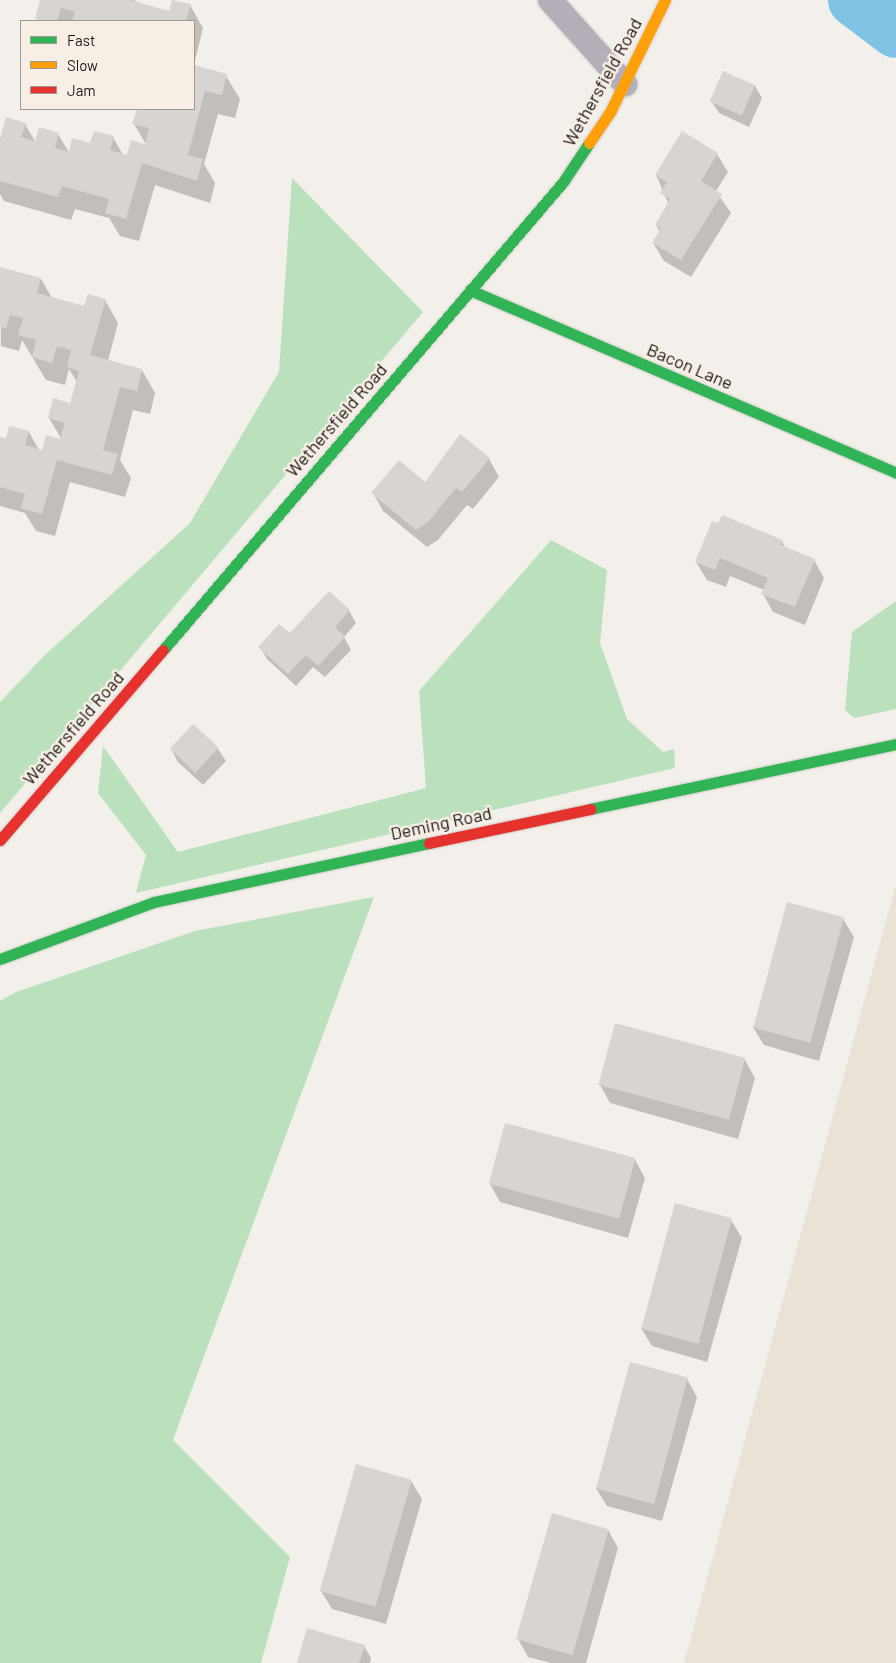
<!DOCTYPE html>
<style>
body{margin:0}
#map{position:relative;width:896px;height:1663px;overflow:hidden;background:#f3efea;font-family:Barlow,sans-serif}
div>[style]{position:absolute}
.built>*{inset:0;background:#e9e2d7}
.forest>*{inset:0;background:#bae1bb}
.shadow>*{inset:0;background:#0003}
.river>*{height:54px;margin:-27px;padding:0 27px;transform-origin:27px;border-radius:27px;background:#80c3e4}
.building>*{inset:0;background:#d8d4d2;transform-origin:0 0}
.roads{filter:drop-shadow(0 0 1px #d0cdc9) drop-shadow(0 0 1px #d0cdc9)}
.street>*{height:24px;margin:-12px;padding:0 12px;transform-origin:12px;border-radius:12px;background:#b5aeb8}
.fast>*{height:11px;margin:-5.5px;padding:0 5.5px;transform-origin:5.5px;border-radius:5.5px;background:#30b455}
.slow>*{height:11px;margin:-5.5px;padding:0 5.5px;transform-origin:5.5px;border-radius:5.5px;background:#ff9f0a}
.jam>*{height:11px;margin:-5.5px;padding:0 5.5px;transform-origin:5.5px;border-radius:5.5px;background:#e5322d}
span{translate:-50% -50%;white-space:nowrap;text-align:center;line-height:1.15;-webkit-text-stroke:5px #f7efe6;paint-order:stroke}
.street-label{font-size:18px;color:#1b1815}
.legend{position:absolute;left:20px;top:20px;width:175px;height:90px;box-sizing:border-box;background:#f7efe6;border:1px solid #9f9992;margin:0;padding:6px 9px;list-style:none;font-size:15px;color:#1b1815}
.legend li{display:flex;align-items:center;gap:10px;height:25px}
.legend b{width:25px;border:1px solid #9f9992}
</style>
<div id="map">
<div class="built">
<i style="clip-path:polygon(896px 884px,896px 1663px,684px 1663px)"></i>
</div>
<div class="forest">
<i style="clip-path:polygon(292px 178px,423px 312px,0 813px,0 702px,45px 655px,190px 523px,279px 372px)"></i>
<i style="clip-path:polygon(551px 540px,607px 570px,600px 643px,627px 719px,663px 752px,674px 749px,675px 768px,136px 893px,146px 855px,98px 793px,103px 746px,178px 852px,426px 788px,419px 691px)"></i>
<i style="clip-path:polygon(896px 601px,896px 709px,854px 718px,845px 710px,852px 632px)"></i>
<i style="clip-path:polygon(374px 897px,173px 1440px,290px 1557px,261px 1663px,0 1663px,0 1001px,16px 992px,195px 931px)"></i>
</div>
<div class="shadow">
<i style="clip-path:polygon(42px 0,135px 0,137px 3px,170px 12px,190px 5px,203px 28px,194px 65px,194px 21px,38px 21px)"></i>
<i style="clip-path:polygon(194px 67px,226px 76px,240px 99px,235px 118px,218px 114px,204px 164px,215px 183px,210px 203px,155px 185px,139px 241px,120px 236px,109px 218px,75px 209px,71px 220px,4px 201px,0 194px,0 143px,25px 124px,36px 143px,58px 134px,70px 154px,113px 137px,123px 155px,128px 157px,147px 146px,134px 124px,138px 109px,194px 109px)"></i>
<i style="clip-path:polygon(724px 73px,755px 86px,762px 98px,749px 127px,719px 113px,711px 101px)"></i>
<i style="clip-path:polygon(717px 154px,728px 172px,716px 191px,731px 213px,691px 277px,664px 261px,653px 243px,660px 232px,656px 225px,669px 205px,656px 175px)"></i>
<i style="clip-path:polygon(0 268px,41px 279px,52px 298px,85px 307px,105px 300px,118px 323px,108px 361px,142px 370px,155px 393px,150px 414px,133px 410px,120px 460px,131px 478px,125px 497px,70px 482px,55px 536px,36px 531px,25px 513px,0 506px,0 438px,7px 440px,29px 432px,39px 450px,43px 451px,62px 440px,49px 418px,71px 404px,77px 382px,69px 369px,65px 385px,46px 380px,22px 340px,19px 351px,1px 346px)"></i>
<i style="clip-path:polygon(489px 459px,499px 477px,473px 509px,467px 505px,438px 540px,427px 547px,383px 511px,373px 493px,425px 484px)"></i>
<i style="clip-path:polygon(782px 541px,786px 549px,814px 560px,824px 578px,805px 625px,773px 612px,763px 594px,764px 590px,730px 576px,726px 587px,707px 580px,696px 562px)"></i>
<i style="clip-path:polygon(329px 593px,349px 611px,356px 623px,344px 637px,351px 650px,325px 677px,313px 667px,296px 686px,267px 659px,260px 647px,290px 635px)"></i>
<i style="clip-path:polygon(193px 726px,218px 749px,226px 761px,203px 785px,178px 762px,171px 749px)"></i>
<i style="clip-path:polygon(843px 919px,854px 937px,819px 1061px,764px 1045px,753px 1027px)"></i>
<i style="clip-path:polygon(745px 1060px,755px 1078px,738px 1139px,610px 1103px,600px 1085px)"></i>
<i style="clip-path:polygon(635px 1160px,645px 1178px,628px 1238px,500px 1202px,490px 1184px)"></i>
<i style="clip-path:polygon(731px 1220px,742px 1238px,707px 1362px,652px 1346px,641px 1328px)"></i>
<i style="clip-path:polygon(687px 1379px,697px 1397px,662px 1521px,607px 1506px,596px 1488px)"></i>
<i style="clip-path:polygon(411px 1481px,422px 1499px,386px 1624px,332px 1609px,321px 1591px)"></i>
<i style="clip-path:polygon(608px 1530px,618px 1548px,586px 1663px,551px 1663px,528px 1657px,518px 1639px)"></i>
<i style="clip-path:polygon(364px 1646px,371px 1658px,370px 1663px,298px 1663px)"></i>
</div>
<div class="river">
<i style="left:855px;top:0;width:51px;rotate:37.1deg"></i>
</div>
<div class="building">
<i style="clip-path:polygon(40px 0,130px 0,169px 11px,172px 0,191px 4px,186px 21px,72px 21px,75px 12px,61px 8px,57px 21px,45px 21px,35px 19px)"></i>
<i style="clip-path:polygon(194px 65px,227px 74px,222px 95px,205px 91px,188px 155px,203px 159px,197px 181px,142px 163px,126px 219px,105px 213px,109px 199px,62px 186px,58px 197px,0 181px,0 139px,6px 117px,26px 123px,21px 137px,35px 141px,39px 127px,59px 133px,55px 148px,69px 152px,72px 138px,90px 143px,94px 131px,114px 136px,110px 150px,127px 155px,131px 140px,145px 144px,149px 128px,132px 124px,137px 109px,194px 109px)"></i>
<i style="left:723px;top:71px;width:35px;height:33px;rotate:24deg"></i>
<i style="clip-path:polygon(682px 131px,718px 153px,701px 181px,722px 194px,681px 260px,652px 243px,661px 228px,655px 225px,670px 199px,660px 193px,667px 182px,655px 175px)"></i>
<i style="clip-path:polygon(0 267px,41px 278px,37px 293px,84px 306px,88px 294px,106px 299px,90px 355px,142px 369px,137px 391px,120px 387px,103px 450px,118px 454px,112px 475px,57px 460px,42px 514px,21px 508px,25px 494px,0 487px,0 437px,6px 438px,9px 426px,29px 431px,25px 445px,42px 450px,46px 435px,60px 439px,65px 423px,48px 418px,53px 398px,70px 403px,79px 371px,67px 367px,71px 350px,57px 346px,52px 363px,32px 357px,36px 340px,18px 335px,23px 318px,10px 315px,6px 328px,0 327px)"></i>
<i style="clip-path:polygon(460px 434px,490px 458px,462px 492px,456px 488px,428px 522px,416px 530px,371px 493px,399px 460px,425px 482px)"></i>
<i style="clip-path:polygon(722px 515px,783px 540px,781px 545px,815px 559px,795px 607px,761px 594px,768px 578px,720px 558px,715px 570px,695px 562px,712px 521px,718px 523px)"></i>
<i style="clip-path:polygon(329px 591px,350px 610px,335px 627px,345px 637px,318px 666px,306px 655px,288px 674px,258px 647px,279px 624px,290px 633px)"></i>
<i style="left:193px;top:724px;width:35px;height:34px;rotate:43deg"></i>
<i style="left:787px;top:902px;width:59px;height:130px;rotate:15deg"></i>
<i style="left:615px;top:1023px;width:135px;height:64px;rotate:15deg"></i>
<i style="left:505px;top:1123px;width:135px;height:63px;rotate:15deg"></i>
<i style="left:675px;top:1203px;width:59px;height:130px;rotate:15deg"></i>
<i style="left:630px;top:1362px;width:60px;height:131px;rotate:15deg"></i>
<i style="left:356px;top:1464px;width:58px;height:132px;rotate:16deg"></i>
<i style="left:552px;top:1513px;width:59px;height:131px;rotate:16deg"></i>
<i style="clip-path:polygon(307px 1628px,365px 1645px,359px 1663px,297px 1663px)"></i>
</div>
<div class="roads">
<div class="street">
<i style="left:550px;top:0;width:113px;rotate:48.2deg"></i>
</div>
<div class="fast">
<i style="left:470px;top:290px;width:464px;rotate:23.2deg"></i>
<i style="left:163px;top:650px;width:616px;rotate:-49.48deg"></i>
<i style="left:563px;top:182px;width:47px;rotate:-56.3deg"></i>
<i style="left:590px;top:809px;width:313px;rotate:-12deg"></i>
<i style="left:0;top:959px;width:164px;rotate:-20.3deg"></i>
<i style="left:154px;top:902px;width:281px;rotate:-12.1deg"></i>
</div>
<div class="slow">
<i style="left:589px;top:143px;width:40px;rotate:-56deg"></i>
<i style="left:611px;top:110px;width:123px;rotate:-63.9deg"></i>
</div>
<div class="jam">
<i style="left:0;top:840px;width:250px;rotate:-49.4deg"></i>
<i style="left:429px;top:843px;width:165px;rotate:-11.9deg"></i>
</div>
</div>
<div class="street-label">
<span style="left:602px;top:82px;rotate:-61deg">Wethersfield Road</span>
<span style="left:690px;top:366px;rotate:23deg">Bacon Lane</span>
<span style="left:336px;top:420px;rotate:-49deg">Wethersfield Road</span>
<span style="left:73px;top:728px;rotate:-49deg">Wethersfield Road</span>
<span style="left:441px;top:823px;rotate:-12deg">Deming Road</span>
</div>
<ul class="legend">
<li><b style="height:6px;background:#30b455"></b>Fast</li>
<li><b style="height:6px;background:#ff9f0a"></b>Slow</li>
<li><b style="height:6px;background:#e5322d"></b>Jam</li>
</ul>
</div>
